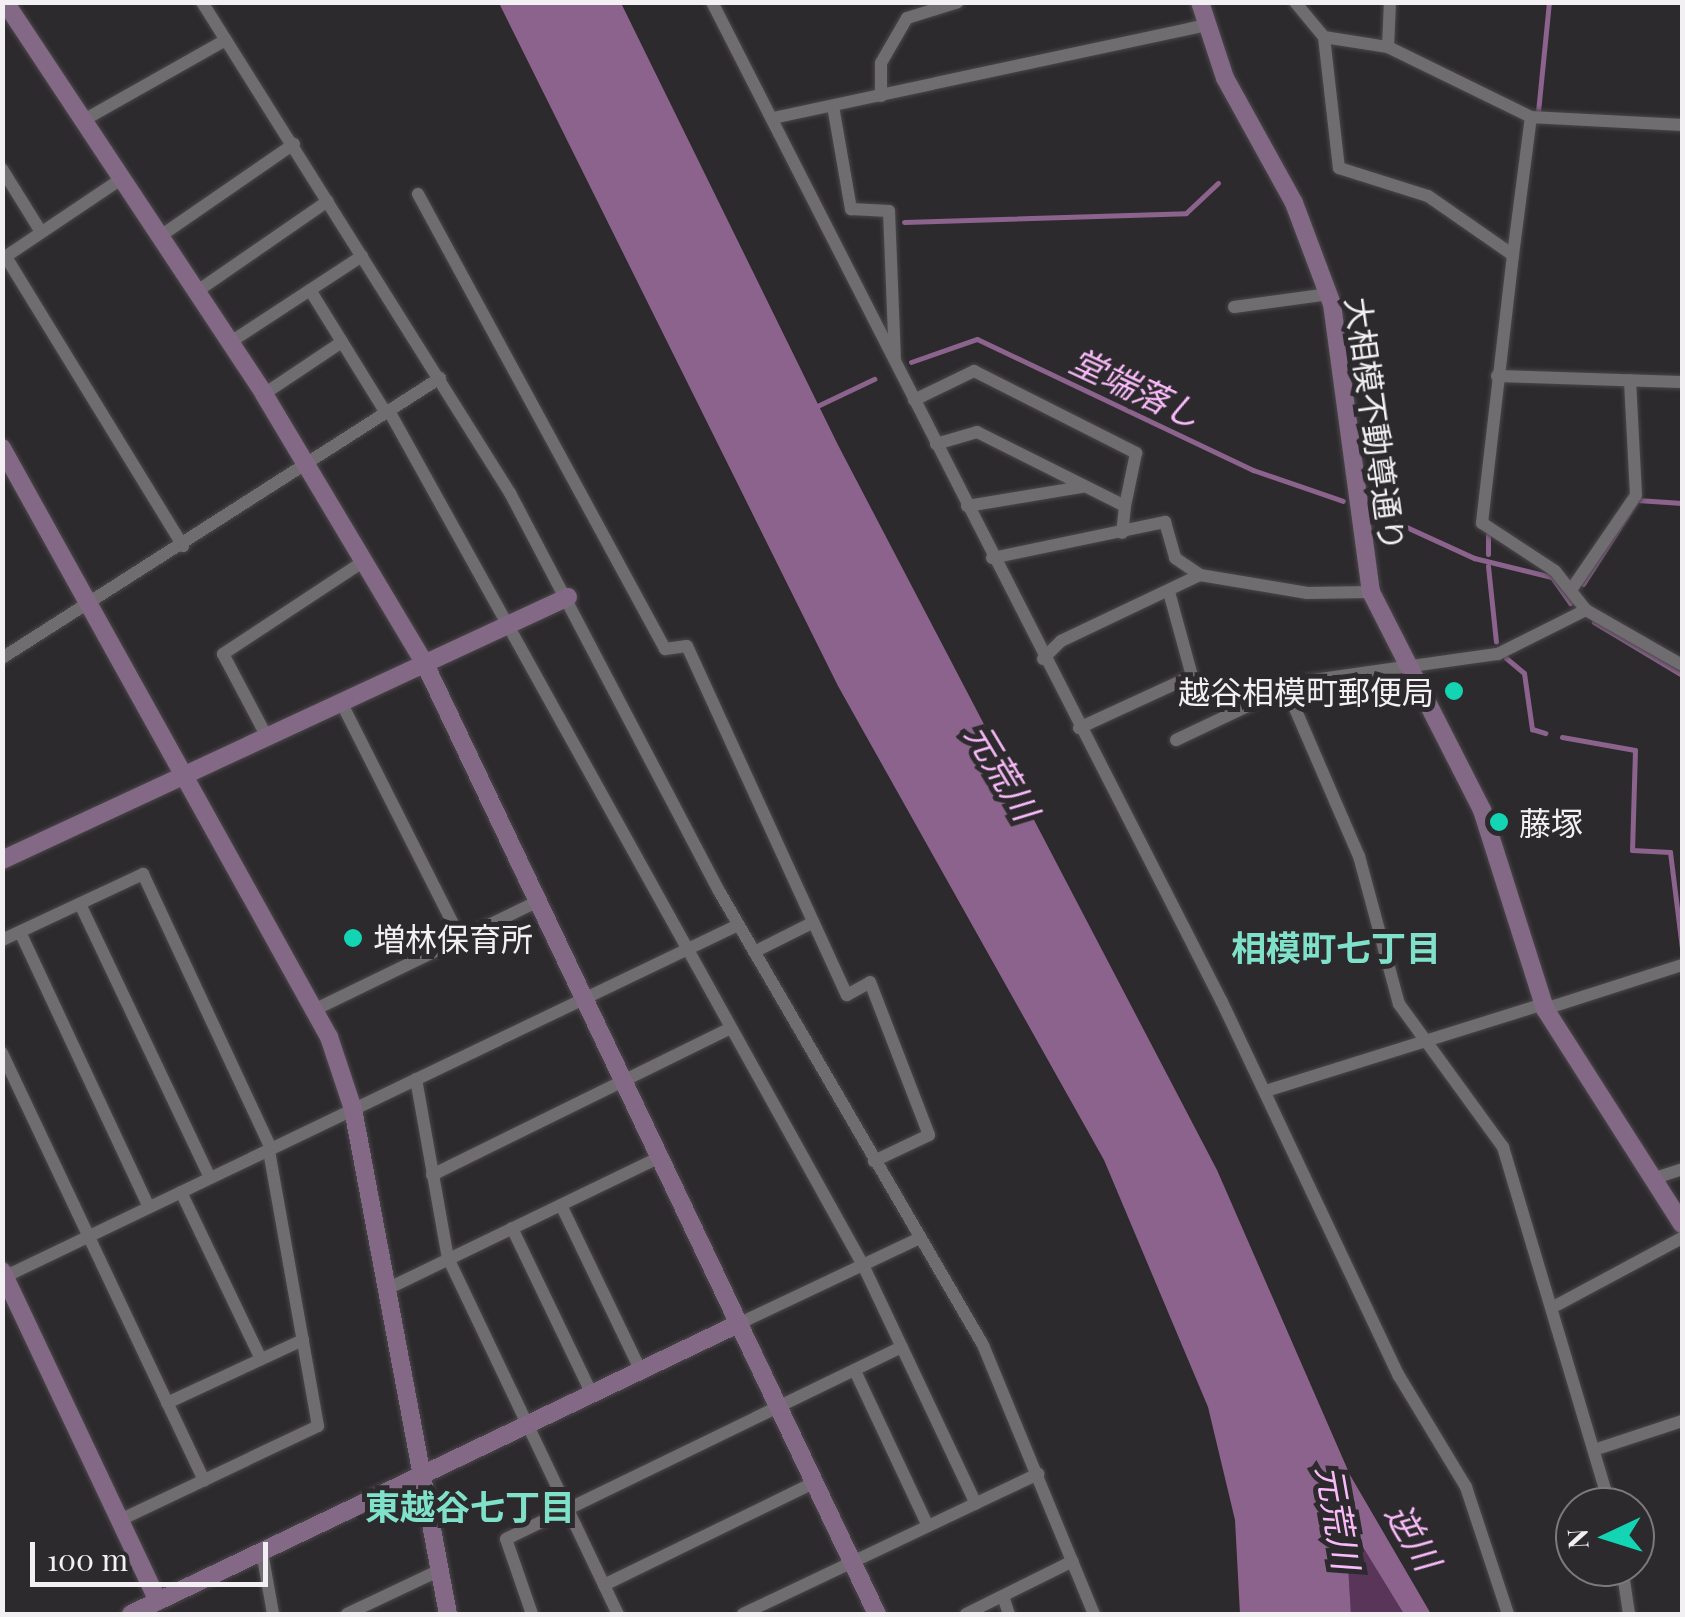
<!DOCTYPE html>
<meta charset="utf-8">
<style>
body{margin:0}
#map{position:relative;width:1685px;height:1617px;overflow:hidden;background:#2d2a2d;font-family:"Playfair Display","Noto Sans JP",serif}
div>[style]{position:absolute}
.green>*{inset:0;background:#59355a}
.water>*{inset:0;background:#8b638c}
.stream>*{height:5px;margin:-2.5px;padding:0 2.5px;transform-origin:2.5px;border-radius:2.5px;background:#8b638c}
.roads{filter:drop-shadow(0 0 2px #4a474a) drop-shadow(0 0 2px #4a474a)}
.street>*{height:12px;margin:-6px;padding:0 6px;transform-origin:6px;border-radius:6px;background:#706d70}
.secondary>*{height:18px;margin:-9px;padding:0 9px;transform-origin:9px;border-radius:9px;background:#846986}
.dots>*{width:28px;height:28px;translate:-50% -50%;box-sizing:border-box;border:5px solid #2d2a2d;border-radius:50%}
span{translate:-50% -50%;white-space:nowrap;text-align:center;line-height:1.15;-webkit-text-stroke:10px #2d2a2d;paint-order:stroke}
.street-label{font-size:32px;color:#f2f0f2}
.poi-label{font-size:32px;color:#f2f0f2}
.right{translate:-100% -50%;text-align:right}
.left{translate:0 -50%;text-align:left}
.water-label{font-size:35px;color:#fabbfb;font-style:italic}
.neighbourhood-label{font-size:35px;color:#7fe1c9;font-weight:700}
.frame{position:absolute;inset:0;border:5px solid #f2f0f2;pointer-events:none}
.north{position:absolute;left:1555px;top:1487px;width:100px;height:100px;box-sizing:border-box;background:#2d2a2d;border:2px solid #7c797c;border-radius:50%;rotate:266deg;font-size:28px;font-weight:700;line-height:40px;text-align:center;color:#f2f0f2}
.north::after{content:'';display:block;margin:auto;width:35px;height:45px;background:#13d5b3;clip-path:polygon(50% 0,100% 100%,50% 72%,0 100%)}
.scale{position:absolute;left:30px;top:1542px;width:238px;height:45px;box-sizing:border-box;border:5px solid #f2f0f2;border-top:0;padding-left:12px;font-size:30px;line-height:35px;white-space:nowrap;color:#f2f0f2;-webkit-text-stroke:8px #2d2a2d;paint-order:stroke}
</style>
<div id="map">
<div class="green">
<i style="clip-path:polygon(1355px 1533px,1363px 1540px,1404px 1614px,1351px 1614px,1347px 1548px)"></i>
</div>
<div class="water">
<i style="clip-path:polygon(499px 3px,621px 3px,838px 445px,1217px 1170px,1350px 1475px,1431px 1614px,1404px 1614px,1355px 1534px,1347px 1548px,1351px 1614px,1240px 1614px,1235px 1520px,1208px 1407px,1104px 1160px,838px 686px)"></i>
</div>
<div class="stream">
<i style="left:1538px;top:112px;width:111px;rotate:-84.3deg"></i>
<i style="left:904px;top:222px;width:282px;rotate:-1.8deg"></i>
<i style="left:1186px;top:213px;width:44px;rotate:-43.2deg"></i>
<i style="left:911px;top:362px;width:70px;rotate:-19.2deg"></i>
<i style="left:977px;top:339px;width:306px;rotate:25.4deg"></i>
<i style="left:1253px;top:470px;width:95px;rotate:19deg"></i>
<i style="left:813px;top:408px;width:68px;rotate:-25.4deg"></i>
<i style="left:1367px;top:509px;width:118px;rotate:24.6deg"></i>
<i style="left:1474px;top:558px;width:80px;rotate:13.7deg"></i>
<i style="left:1552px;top:577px;width:32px;rotate:55deg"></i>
<i style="left:1488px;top:554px;width:20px;rotate:-90deg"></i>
<i style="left:1488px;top:566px;width:76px;rotate:84deg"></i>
<i style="left:1583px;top:584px;width:100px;rotate:-57.3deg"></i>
<i style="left:1637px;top:500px;width:45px;rotate:3.8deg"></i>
<i style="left:1594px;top:622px;width:103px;rotate:31.1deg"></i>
<i style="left:1506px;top:658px;width:23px;rotate:40deg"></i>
<i style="left:1524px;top:673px;width:57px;rotate:81.9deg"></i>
<i style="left:1532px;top:729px;width:14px;rotate:17deg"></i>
<i style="left:1562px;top:737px;width:74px;rotate:10.1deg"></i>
<i style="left:1635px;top:750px;width:100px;rotate:91.7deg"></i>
<i style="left:1632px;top:850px;width:38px;rotate:3deg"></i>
<i style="left:1670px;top:852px;width:98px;rotate:82.9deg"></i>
</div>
<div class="roads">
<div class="street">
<i style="left:202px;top:2px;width:580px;rotate:57.9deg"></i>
<i style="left:510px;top:493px;width:450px;rotate:62.3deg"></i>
<i style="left:719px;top:891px;width:525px;rotate:59.82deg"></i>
<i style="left:983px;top:1345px;width:291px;rotate:67.6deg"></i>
<i style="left:712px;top:2px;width:1123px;rotate:62.98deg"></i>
<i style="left:1222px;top:1002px;width:414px;rotate:64.7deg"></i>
<i style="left:1399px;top:1376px;width:130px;rotate:58.9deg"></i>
<i style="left:1466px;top:1487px;width:134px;rotate:71.7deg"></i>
<i style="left:1295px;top:2px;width:45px;rotate:50.4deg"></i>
<i style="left:1324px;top:37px;width:132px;rotate:83.5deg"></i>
<i style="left:1339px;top:168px;width:93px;rotate:17.5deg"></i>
<i style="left:1428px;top:196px;width:103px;rotate:34.8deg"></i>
<i style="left:1513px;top:255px;width:270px;rotate:96.6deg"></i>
<i style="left:1482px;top:523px;width:87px;rotate:33.3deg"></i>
<i style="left:1555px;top:571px;width:50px;rotate:51.5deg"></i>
<i style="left:1586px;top:610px;width:111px;rotate:29.8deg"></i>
<i style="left:1324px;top:37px;width:65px;rotate:8.9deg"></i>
<i style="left:1388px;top:47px;width:159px;rotate:26.1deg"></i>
<i style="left:1531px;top:117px;width:151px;rotate:3deg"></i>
<i style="left:1388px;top:47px;width:45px;rotate:-87.5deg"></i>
<i style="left:881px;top:96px;width:33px;rotate:-90deg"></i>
<i style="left:881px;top:63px;width:52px;rotate:-60deg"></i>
<i style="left:907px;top:18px;width:53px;rotate:-17.4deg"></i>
<i style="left:833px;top:106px;width:105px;rotate:80.1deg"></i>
<i style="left:851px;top:209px;width:38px;rotate:3deg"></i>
<i style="left:889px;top:211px;width:148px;rotate:87.7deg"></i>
<i style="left:773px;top:118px;width:443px;rotate:-12.1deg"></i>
<i style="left:82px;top:121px;width:165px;rotate:-29.4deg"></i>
<i style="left:2px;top:169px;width:74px;rotate:58.2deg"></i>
<i style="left:418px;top:194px;width:518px;rotate:61.5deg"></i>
<i style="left:665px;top:649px;width:22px;rotate:-8deg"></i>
<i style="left:687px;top:646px;width:384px;rotate:65.4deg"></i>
<i style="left:847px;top:995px;width:26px;rotate:-29deg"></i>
<i style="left:870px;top:982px;width:164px;rotate:68.9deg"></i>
<i style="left:929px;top:1135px;width:61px;rotate:154.7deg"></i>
<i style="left:159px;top:237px;width:164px;rotate:-34.6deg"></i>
<i style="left:1513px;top:255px;width:139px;rotate:-82.6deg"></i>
<i style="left:6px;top:257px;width:339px;rotate:58.5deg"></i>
<i style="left:2px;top:259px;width:143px;rotate:-33.9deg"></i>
<i style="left:310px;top:290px;width:145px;rotate:58.3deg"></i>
<i style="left:196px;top:292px;width:160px;rotate:-34.6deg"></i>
<i style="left:1234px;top:307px;width:96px;rotate:-7.8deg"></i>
<i style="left:229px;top:343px;width:159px;rotate:-33.2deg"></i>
<i style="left:1497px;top:376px;width:185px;rotate:1.9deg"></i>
<i style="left:264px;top:394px;width:94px;rotate:-33.7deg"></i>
<i style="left:914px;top:400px;width:67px;rotate:-25.8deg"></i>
<i style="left:974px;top:371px;width:182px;rotate:26.8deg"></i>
<i style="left:1136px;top:453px;width:54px;rotate:101.7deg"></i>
<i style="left:389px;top:411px;width:977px;rotate:60.97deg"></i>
<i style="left:863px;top:1265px;width:264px;rotate:64.7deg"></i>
<i style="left:936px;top:444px;width:43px;rotate:-16.3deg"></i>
<i style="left:977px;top:432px;width:165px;rotate:26.6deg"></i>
<i style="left:1125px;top:506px;width:27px;rotate:96deg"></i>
<i style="left:967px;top:506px;width:117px;rotate:-9.4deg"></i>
<i style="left:992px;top:558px;width:177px;rotate:-11.8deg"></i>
<i style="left:1165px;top:522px;width:37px;rotate:74deg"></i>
<i style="left:1175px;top:558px;width:30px;rotate:34deg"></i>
<i style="left:1571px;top:590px;width:115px;rotate:-55.6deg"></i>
<i style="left:1636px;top:495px;width:115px;rotate:-93deg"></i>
<i style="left:2px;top:658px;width:520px;rotate:-32.59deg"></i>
<i style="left:1043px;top:659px;width:25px;rotate:-45deg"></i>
<i style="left:1061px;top:641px;width:154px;rotate:-25.4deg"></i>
<i style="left:1200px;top:575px;width:109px;rotate:9.5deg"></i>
<i style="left:1307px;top:593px;width:64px;rotate:-0.9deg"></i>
<i style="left:1287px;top:690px;width:181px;rotate:66.6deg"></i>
<i style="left:1359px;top:856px;width:153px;rotate:74.9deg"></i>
<i style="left:1399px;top:1004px;width:177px;rotate:54deg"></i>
<i style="left:1503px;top:1147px;width:376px;rotate:73.4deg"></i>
<i style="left:341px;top:702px;width:264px;rotate:63.2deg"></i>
<i style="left:1079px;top:728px;width:124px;rotate:-24.7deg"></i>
<i style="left:1192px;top:676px;width:87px;rotate:-105.3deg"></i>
<i style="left:267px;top:737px;width:94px;rotate:-117.9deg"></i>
<i style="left:223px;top:654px;width:169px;rotate:-33.4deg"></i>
<i style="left:1176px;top:740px;width:135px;rotate:-25.4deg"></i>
<i style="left:1298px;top:682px;width:202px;rotate:-8deg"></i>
<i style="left:1498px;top:654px;width:98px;rotate:-26.6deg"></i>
<i style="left:80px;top:904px;width:303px;rotate:64.6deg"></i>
<i style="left:20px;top:932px;width:304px;rotate:64.9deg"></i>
<i style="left:2px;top:940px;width:156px;rotate:-25.1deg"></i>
<i style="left:143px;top:874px;width:303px;rotate:65deg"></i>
<i style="left:754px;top:952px;width:65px;rotate:-26.6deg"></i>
<i style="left:316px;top:1009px;width:247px;rotate:-25.9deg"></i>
<i style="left:1545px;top:1009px;width:144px;rotate:-17.8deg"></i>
<i style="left:2px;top:1053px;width:473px;rotate:64.7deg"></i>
<i style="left:416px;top:1079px;width:182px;rotate:79.9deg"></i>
<i style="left:448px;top:1258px;width:395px;rotate:64.5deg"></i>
<i style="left:1266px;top:1091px;width:290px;rotate:-17.4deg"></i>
<i style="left:432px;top:1175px;width:331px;rotate:-26.2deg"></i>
<i style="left:1652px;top:1179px;width:32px;rotate:-18deg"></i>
<i style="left:181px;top:1192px;width:185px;rotate:64.4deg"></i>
<i style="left:561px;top:1205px;width:184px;rotate:64.3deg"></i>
<i style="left:512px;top:1228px;width:184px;rotate:64.3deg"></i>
<i style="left:2px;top:1278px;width:816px;rotate:-25.62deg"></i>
<i style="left:387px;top:1289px;width:303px;rotate:-25.8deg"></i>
<i style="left:1557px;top:1305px;width:142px;rotate:-28.2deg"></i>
<i style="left:740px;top:1323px;width:199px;rotate:-25.3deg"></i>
<i style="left:855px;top:1371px;width:171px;rotate:64.8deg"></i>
<i style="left:167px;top:1403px;width:150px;rotate:-24.9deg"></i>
<i style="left:1600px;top:1448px;width:86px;rotate:-18.2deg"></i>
<i style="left:120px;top:1520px;width:219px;rotate:-25.4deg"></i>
<i style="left:318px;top:1426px;width:280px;rotate:-100.1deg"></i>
<i style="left:262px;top:1552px;width:63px;rotate:79.9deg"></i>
<i style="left:1622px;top:1567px;width:48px;rotate:81.5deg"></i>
<i style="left:604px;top:1585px;width:235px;rotate:-26deg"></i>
<i style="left:1003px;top:1596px;width:19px;rotate:72deg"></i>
<i style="left:347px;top:1614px;width:103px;rotate:-25.3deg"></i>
<i style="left:532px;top:1614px;width:79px;rotate:-109.1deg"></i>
<i style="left:506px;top:1539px;width:440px;rotate:-25.9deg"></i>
<i style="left:743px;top:1614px;width:327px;rotate:-25.4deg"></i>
<i style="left:966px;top:1614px;width:119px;rotate:-26.4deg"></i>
</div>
<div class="secondary">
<i style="left:5px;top:2px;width:470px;rotate:56.5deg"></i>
<i style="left:264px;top:394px;width:314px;rotate:59.2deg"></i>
<i style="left:425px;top:664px;width:1052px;rotate:64.56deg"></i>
<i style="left:1200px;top:2px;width:80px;rotate:71.8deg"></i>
<i style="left:1225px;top:78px;width:143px;rotate:61.1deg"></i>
<i style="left:1294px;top:203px;width:108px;rotate:69.4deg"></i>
<i style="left:1332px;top:304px;width:291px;rotate:82.3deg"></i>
<i style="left:1371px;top:592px;width:245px;rotate:63deg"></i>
<i style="left:1482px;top:810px;width:209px;rotate:72.4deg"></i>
<i style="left:1545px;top:1009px;width:255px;rotate:57.5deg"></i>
<i style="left:2px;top:448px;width:674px;rotate:60.96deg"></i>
<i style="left:329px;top:1037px;width:76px;rotate:71.6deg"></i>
<i style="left:353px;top:1109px;width:514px;rotate:79.35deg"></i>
<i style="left:2px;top:860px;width:624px;rotate:-24.92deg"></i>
<i style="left:2px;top:1271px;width:365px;rotate:64.7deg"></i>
<i style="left:131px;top:1614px;width:675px;rotate:-25.54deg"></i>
</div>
</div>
<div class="dots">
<i style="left:1454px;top:691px;background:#13d5b3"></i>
<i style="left:1499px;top:822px;background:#13d5b3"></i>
<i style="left:353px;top:938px;background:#13d5b3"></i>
</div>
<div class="street-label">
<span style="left:1376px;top:424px;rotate:82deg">大相模不動尊通り</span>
</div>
<div class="poi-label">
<span class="right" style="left:1434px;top:691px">越谷相模町郵便局</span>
<span class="left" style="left:1519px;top:822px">藤塚</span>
<span class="left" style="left:373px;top:938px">増林保育所</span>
</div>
<div class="water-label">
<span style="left:1136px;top:387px;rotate:25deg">堂端落し</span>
<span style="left:1003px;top:771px;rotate:59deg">元荒川</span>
<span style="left:1339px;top:1517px;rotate:80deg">元荒川</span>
<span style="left:1414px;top:1536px;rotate:60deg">逆川</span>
</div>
<div class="neighbourhood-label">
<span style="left:1336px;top:947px">相模町七丁目</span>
<span style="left:470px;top:1506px">東越谷七丁目</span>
</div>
<div class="frame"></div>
<div class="north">N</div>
<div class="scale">100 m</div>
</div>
